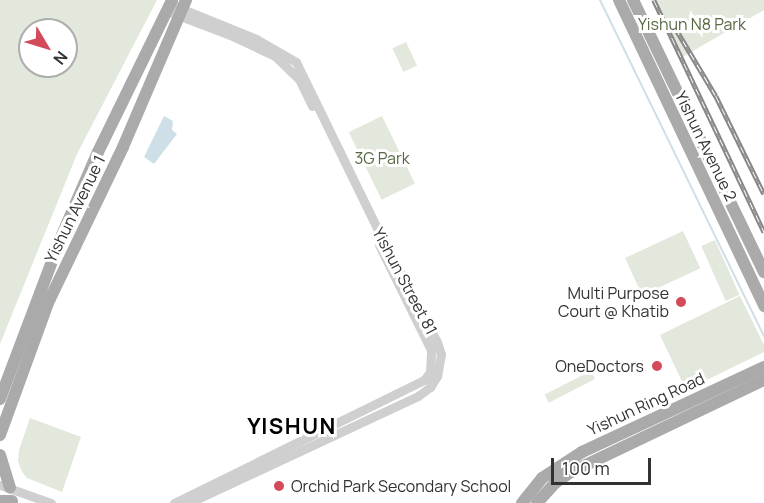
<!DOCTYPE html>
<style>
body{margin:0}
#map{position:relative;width:764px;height:503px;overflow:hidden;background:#fff;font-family:Manrope,sans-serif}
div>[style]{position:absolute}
.green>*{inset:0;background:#e2e8dc;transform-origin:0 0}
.water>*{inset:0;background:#cedfe8}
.stream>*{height:2px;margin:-1px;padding:0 1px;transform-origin:1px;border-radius:1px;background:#cedfe8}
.minor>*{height:9px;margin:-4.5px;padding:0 4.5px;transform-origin:4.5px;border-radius:4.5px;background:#cfcfcf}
.major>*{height:12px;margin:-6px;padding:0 6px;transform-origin:6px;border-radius:6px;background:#aaa}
.rail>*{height:4.5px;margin-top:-2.25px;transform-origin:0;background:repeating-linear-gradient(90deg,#fff 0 7px,#878787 0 14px);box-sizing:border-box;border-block:2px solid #878787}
.dots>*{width:16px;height:16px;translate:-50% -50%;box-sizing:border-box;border:3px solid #fff;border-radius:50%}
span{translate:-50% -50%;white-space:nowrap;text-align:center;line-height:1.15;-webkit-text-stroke:6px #fff;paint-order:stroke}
.park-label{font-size:16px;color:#576a43}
.street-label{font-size:16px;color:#323232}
.poi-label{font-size:16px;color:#323232}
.right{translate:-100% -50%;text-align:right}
.left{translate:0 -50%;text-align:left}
.district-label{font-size:22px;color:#000;font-weight:700;letter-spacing:1.5px}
.north{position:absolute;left:18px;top:18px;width:60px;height:60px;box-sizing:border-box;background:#fff;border:2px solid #adadad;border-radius:50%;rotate:128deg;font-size:16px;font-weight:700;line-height:24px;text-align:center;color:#323232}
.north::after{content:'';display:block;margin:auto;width:21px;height:27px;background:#d34a5a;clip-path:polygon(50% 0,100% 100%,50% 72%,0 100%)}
.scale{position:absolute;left:551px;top:458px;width:100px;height:27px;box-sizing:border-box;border:3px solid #323232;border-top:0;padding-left:8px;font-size:18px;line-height:21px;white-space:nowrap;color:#323232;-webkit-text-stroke:4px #fff;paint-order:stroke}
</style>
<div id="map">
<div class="green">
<i style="clip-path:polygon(evenodd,0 0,157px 0,77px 154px,0 344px,0 0,30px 30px,66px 30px,66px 66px,30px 66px,30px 30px)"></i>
<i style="clip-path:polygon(651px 0,764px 0,764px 10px,679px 59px)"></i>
<i style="left:406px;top:42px;width:26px;height:15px;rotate:65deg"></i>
<i style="left:382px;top:116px;width:75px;height:37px;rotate:64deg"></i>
<i style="left:683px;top:231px;width:41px;height:64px;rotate:65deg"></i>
<i style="left:715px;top:240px;width:60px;height:15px;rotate:66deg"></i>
<i style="clip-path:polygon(740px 296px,764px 345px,764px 352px,686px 390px,660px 335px)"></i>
<i style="left:591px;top:371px;width:9px;height:52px;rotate:63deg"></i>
<i style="clip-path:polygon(30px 418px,81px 437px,62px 492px,27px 478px,22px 472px,18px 461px,19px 450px)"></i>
</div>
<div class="water">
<i style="clip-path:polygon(164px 116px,173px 121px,172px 130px,177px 134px,154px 164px,144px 157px)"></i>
</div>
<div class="stream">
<i style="left:600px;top:0;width:374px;rotate:64deg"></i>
</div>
<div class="minor">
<i style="left:170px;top:4px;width:93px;rotate:22.1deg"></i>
<i style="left:256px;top:39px;width:46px;rotate:29.9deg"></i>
<i style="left:296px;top:62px;width:198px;rotate:64deg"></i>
<i style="left:383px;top:240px;width:115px;rotate:62.1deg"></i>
<i style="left:437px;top:342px;width:13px;rotate:72deg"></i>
<i style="left:441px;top:354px;width:22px;rotate:100deg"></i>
<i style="left:437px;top:376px;width:13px;rotate:122deg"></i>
<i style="left:430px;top:387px;width:15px;rotate:143deg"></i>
<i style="left:418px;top:396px;width:253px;rotate:155deg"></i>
<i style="left:167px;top:11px;width:67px;rotate:20.9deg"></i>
<i style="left:230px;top:35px;width:50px;rotate:25deg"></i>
<i style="left:275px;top:56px;width:33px;rotate:44deg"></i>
<i style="left:299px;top:79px;width:30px;rotate:64deg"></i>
<i style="left:0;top:485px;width:54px;rotate:19.4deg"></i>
<i style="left:174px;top:503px;width:279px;rotate:-26.2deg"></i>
<i style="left:424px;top:380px;width:10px;rotate:-53deg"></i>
<i style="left:430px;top:372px;width:22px;rotate:-87deg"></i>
<i style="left:431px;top:350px;width:117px;rotate:-116.3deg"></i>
</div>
<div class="major">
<i style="left:619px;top:0;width:339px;rotate:64.6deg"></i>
<i style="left:633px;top:0;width:302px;rotate:64.3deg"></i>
<i style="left:0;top:399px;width:175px;rotate:-69.3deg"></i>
<i style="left:62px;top:235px;width:90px;rotate:-66.6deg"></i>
<i style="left:98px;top:152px;width:169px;rotate:-64deg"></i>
<i style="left:0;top:435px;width:140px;rotate:-70deg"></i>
<i style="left:48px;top:303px;width:173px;rotate:-64.3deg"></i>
<i style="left:123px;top:147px;width:160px;rotate:-66.8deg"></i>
<i style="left:0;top:455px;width:34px;rotate:73deg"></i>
<i style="left:0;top:501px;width:12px"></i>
<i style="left:522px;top:503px;width:32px;rotate:-51deg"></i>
<i style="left:542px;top:478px;width:48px;rotate:-33deg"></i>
<i style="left:582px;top:452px;width:201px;rotate:-25deg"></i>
<i style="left:537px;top:503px;width:27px;rotate:-48deg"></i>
<i style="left:555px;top:483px;width:19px;rotate:-35deg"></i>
<i style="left:571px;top:472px;width:214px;rotate:-25.5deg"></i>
</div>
<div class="rail">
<i style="left:654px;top:0;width:257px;rotate:64.6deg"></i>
<i style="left:676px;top:29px;width:78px;rotate:59.2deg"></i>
<i style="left:716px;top:96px;width:109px;rotate:63.9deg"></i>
</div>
<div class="dots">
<i style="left:681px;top:302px;background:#d34a5a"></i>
<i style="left:657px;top:366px;background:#d34a5a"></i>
<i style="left:279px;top:486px;background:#d34a5a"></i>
</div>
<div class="park-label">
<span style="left:692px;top:24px">Yishun N8 Park</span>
<span style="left:382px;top:158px">3G Park</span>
</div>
<div class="street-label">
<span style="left:706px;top:146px;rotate:64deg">Yishun Avenue 2</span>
<span style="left:75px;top:209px;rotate:-64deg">Yishun Avenue 1</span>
<span style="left:405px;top:281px;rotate:62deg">Yishun Street 81</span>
<span style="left:646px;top:404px;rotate:-25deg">Yishun Ring Road</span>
</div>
<div class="poi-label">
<span class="right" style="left:669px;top:302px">Multi Purpose<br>Court @ Khatib</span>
<span class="right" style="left:644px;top:366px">OneDoctors</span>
<span class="left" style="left:291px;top:486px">Orchid Park Secondary School</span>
</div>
<div class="district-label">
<span style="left:292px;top:427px">YISHUN</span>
</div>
<div class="north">N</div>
<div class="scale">100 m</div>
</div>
